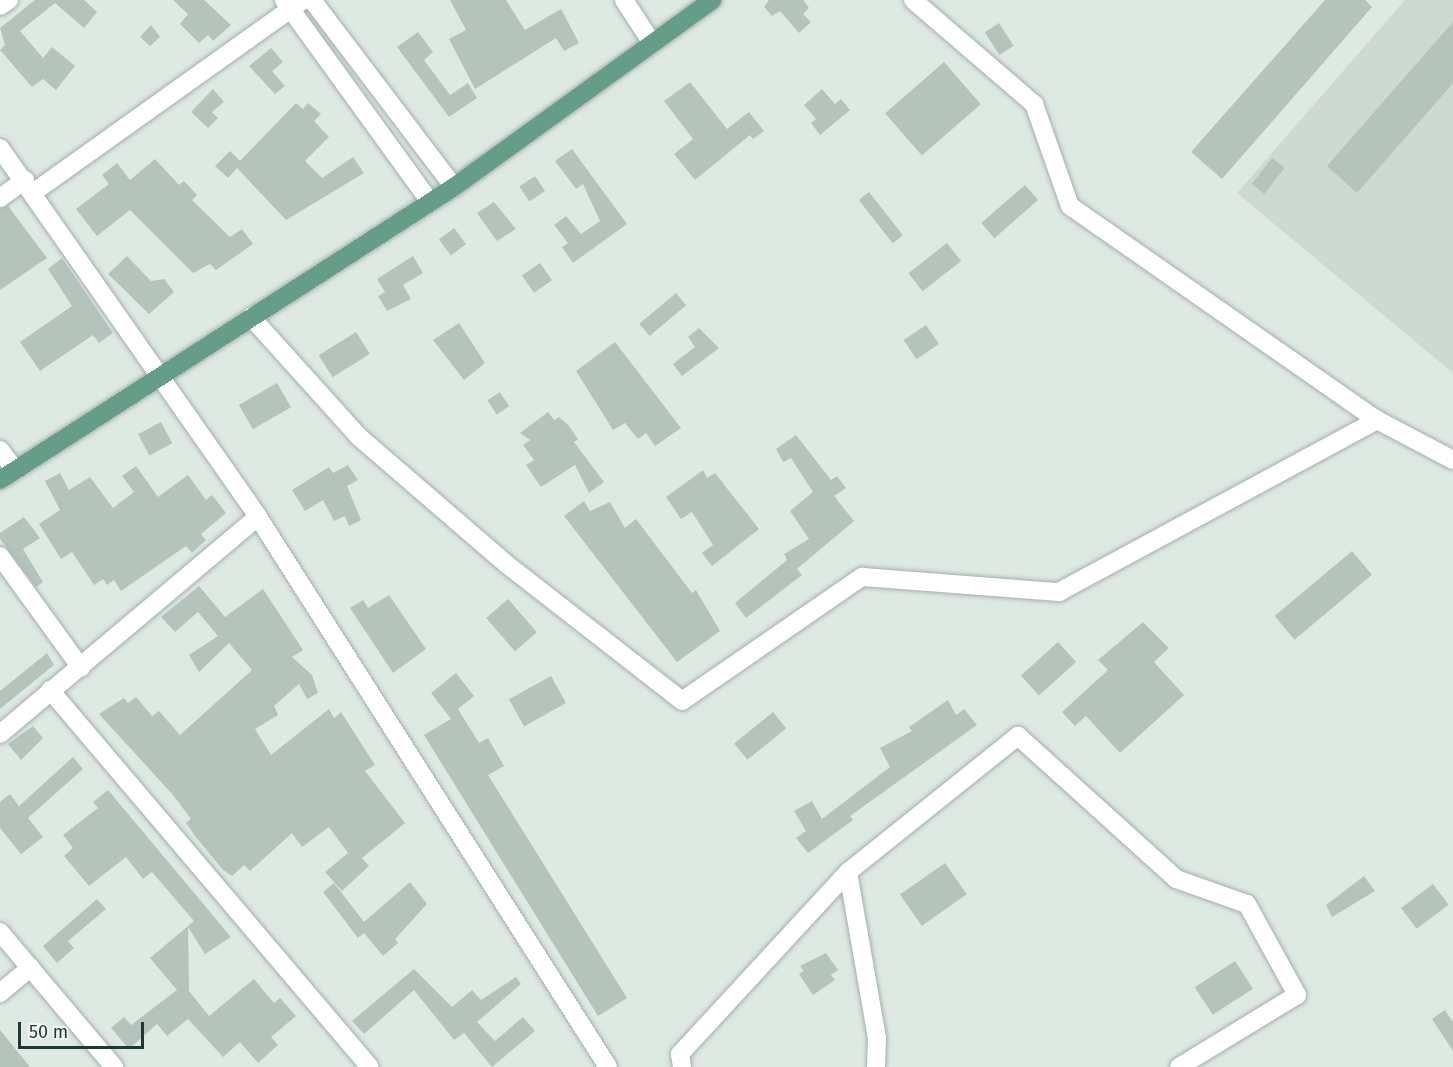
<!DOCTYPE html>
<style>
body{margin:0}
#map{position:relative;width:1453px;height:1067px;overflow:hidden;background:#dfe9e3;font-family:"Fira Sans",sans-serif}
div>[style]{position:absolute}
.built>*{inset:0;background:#cdd9d2}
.building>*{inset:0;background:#b4c4bc;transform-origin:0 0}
.roads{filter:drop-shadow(0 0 2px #a2b0aa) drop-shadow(0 0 2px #a2b0aa)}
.minor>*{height:18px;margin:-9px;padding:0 9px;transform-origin:9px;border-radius:9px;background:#fff}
.major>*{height:18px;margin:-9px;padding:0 9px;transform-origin:9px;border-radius:9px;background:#659d89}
span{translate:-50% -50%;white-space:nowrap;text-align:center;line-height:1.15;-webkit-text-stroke:6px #eff6f2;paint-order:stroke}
.scale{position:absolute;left:18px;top:1022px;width:126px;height:27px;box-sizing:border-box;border:3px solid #213830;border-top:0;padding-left:8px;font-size:18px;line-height:21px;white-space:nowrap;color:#213830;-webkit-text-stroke:4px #eff6f2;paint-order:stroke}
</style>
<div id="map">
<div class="built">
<i style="clip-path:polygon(1405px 0,1453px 0,1453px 373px,1237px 193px)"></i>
</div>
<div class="building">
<i style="clip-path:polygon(35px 0,84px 0,97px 12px,84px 28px,55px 3px,20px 31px,43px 58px,52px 47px,75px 66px,56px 90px,43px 79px,32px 87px,0 50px,5px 45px,0 28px)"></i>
<i style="clip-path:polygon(173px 0,204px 0,231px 25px,213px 41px,208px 35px,199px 43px,180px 24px,188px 14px)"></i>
<i style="clip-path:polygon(450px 0,506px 0,525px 30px,561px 9px,579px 43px,564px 51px,556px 38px,475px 89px,449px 39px,466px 30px)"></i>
<i style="clip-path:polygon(769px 0,803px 0,809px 8px,803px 14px,811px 22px,799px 33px,780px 11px,772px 16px,764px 7px)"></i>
<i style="clip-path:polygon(1325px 0,1365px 0,1372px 7px,1222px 179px,1191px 152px)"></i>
<i style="clip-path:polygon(1453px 22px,1453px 83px,1357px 193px,1327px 166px)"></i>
<i style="left:999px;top:23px;width:27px;height:17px;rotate:57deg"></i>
<i style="clip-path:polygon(151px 25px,160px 37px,150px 46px,140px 37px)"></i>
<i style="clip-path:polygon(418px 32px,433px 52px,424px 60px,450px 95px,468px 83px,477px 98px,449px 117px,397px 47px)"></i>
<i style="clip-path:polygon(271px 48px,283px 62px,272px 71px,285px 86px,275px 94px,249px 66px)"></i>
<i style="left:944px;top:62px;width:56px;height:78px;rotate:49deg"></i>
<i style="clip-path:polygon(690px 82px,727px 129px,749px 112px,764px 131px,753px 139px,750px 135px,695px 180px,674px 154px,693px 139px,664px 101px)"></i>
<i style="clip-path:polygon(213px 89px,224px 102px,212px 112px,218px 118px,208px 128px,191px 112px)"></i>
<i style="clip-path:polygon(822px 89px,835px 104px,841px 99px,850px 110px,820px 135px,811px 123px,816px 119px,804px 105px)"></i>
<i style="clip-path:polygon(296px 103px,303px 109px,308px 103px,321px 114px,314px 121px,329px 137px,305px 161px,322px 178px,353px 157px,364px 173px,286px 220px,237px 168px,228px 178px,215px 166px,230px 151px,240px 161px)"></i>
<i style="clip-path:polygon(572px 149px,627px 224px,573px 263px,562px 247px,568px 243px,554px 225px,566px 216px,581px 234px,600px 221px,583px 184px,576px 189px,555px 161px)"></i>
<i style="left:1272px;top:158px;width:16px;height:33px;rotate:38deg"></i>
<i style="clip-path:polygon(155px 159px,179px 185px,184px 181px,197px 195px,192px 200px,230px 237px,242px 229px,253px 244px,216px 270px,210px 264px,193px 273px,130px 210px,97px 236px,76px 209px,109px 184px,102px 175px,117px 163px,130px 180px)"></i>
<i style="left:535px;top:176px;width:18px;height:19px;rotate:56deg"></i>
<i style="left:1025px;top:185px;width:20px;height:58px;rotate:49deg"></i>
<i style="left:869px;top:192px;width:55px;height:13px;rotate:52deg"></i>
<i style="clip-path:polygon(494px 202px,516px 229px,497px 241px,477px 213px)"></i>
<i style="clip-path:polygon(8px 206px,47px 258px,0 290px,0 209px)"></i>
<i style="left:454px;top:228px;width:20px;height:19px;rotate:53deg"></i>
<i style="left:947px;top:243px;width:23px;height:49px;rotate:52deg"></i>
<i style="clip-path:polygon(127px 256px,151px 281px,164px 279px,174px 292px,149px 314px,108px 274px)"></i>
<i style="clip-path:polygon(413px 256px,423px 273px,403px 285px,411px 299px,387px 311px,378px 296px,385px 292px,377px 279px)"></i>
<i style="clip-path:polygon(62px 258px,113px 333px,99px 343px,93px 335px,40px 371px,20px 342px,72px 306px,48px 269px)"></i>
<i style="left:540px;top:263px;width:21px;height:22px;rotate:55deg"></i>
<i style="left:676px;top:293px;width:16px;height:48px;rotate:50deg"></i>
<i style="clip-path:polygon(459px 323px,485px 363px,464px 380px,433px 340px)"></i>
<i style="left:926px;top:325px;width:23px;height:27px;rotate:56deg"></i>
<i style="clip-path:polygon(699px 328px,719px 348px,682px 376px,673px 364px,695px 347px,688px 337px)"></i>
<i style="left:356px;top:332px;width:26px;height:44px;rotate:58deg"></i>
<i style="clip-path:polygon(615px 342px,681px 428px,655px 446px,646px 433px,638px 439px,625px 423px,613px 430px,576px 371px)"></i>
<i style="left:277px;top:383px;width:28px;height:44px;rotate:60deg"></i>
<i style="left:500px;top:392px;width:17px;height:15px;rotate:57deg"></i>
<i style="clip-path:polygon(548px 412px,554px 420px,559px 417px,569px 426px,578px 439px,574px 442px,604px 482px,589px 493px,575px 465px,541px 487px,526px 465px,534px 460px,523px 445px,530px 440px,520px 433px)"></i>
<i style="left:161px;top:422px;width:24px;height:26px;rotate:62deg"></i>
<i style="clip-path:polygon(796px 435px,831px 480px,837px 476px,846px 488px,834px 496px,854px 521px,797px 569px,802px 575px,746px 618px,735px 603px,787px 560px,784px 554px,809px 539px,790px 511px,813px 492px,791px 458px,783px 462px,776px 449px)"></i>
<i style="clip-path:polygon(348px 465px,358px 480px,347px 486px,361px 520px,349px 526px,345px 516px,334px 521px,323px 500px,305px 511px,292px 490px,329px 467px,333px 473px)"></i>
<i style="clip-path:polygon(136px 466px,158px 497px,188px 475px,206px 500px,212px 495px,226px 513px,201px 534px,206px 540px,192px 553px,186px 546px,121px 591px,114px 580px,107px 585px,103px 579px,94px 585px,72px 552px,61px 559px,39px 524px,60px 510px,45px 481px,60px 473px,69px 490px,90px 477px,113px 508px,134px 492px,122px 476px)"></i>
<i style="clip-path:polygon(703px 470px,707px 478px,715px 473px,759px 529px,712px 566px,702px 553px,713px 545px,692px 512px,681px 519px,666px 497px)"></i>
<i style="clip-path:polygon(584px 501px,590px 511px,610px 502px,625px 528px,636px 519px,692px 593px,696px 590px,720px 631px,677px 662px,564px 516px)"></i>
<i style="clip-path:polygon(24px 517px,40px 538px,23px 549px,43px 582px,36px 587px,0 539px,0 533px)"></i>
<i style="left:1352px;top:551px;width:31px;height:101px;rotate:50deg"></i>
<i style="clip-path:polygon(199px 586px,225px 617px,263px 589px,303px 650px,292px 657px,312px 675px,318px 693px,307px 699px,299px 684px,274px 706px,278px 715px,255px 729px,271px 755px,329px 709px,334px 718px,341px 712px,375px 765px,365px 771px,405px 823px,362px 858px,369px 866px,342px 891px,325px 872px,348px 853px,329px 827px,302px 847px,292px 833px,250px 871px,244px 865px,232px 876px,223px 870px,195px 836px,186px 823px,191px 819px,173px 795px,99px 714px,124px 698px,128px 703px,136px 697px,152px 716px,159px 711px,180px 735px,252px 670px,229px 643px,199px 672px,189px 655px,218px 636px,198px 612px,175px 632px,161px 617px)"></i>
<i style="clip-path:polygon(389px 595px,426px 649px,393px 673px,350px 608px,363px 600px,368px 608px)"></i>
<i style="left:508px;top:599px;width:44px;height:29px;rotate:49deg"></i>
<i style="clip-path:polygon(1143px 622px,1169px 648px,1154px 662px,1184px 695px,1120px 753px,1086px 716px,1075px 726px,1062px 712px,1108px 670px,1098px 660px)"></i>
<i style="left:1058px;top:642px;width:27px;height:50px;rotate:48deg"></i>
<i style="clip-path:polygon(47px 653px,54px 665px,0 709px,0 691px)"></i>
<i style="clip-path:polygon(456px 673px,474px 696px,458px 709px,479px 743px,488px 738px,504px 766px,488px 775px,627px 998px,598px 1016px,424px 735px,451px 719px,431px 693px)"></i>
<i style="left:551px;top:676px;width:31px;height:48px;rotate:61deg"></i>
<i style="clip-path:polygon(948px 700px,956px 715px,964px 709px,977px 725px,850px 816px,853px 820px,808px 853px,796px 838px,806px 831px,794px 811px,812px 801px,822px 819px,890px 767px,880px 748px,912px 731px,909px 727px)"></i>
<i style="left:773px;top:712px;width:21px;height:50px;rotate:51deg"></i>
<i style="clip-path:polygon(33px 726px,43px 738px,21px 760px,8px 744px)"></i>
<i style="clip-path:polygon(73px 757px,83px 769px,28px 818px,43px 837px,21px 854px,0 828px,0 802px,10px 794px,19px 806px)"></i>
<i style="clip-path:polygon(108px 790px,231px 937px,205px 954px,188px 927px,189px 991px,209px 1016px,254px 979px,274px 1003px,280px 998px,296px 1016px,271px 1037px,278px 1045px,258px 1063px,240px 1042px,223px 1057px,188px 1019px,167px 1036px,157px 1024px,129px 1049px,111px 1028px,124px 1017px,131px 1025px,177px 990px,150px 958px,194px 921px,152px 872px,143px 879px,126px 857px,89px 886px,64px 856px,73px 848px,63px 835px,98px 808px,93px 802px)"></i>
<i style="left:945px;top:863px;width:38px;height:55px;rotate:55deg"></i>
<i style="clip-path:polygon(1364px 876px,1375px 891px,1332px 917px,1326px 905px)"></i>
<i style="clip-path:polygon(410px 882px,427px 904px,395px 939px,398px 943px,383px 956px,364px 933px,358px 938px,323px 892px,334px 883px,364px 922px)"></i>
<i style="left:1433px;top:884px;width:26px;height:40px;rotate:53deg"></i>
<i style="clip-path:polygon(97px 899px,106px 909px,68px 941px,74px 948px,57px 963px,43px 946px)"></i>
<i style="clip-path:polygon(826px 953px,838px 970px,831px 975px,835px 980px,813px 995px,799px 974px,804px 971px,800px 966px)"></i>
<i style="left:1235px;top:961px;width:33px;height:48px;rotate:57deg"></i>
<i style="clip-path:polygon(414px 969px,452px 1007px,472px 990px,481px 1000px,516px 977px,521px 984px,477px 1022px,495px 1041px,523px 1017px,535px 1031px,492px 1067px,464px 1033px,454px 1040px,414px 990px,364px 1034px,352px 1021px)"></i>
<i style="clip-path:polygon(1445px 1010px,1453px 1022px,1453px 1051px,1432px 1019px)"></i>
<i style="clip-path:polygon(0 1030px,30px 1067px,0 1067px)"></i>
</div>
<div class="roads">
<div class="minor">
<i style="left:284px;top:0;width:249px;rotate:54.1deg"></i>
<i style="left:312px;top:0;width:235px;rotate:52.8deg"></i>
<i style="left:624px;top:0;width:51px;rotate:56.9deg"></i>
<i style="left:913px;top:0;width:160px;rotate:40.7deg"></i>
<i style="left:1034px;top:104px;width:108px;rotate:70.6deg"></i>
<i style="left:1070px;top:206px;width:374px;rotate:34.9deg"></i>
<i style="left:1377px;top:420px;width:86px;rotate:27.8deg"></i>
<i style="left:0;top:6px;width:11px;rotate:-34deg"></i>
<i style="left:0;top:148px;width:450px;rotate:55deg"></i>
<i style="left:258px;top:517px;width:652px;rotate:57.53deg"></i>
<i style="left:34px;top:192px;width:330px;rotate:-35.5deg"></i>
<i style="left:0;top:198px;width:31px;rotate:-36deg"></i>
<i style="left:251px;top:317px;width:160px;rotate:48deg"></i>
<i style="left:358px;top:436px;width:194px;rotate:40.8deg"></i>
<i style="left:505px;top:563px;width:224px;rotate:37.9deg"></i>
<i style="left:682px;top:701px;width:219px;rotate:-34.6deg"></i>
<i style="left:862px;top:577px;width:198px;rotate:4.4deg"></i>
<i style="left:1059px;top:592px;width:362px;rotate:-28.4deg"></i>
<i style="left:0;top:450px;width:25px;rotate:53deg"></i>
<i style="left:0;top:556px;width:138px;rotate:54.1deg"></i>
<i style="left:50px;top:690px;width:494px;rotate:49.7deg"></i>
<i style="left:0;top:734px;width:337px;rotate:-40.1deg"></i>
<i style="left:848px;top:872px;width:169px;rotate:80.1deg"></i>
<i style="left:877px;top:1038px;width:29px;rotate:92deg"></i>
<i style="left:0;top:932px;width:177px;rotate:49.8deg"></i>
<i style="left:0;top:993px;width:40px;rotate:-40deg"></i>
<i style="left:682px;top:1067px;width:13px;rotate:-99deg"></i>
<i style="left:680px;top:1054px;width:248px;rotate:-47.3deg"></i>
<i style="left:848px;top:872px;width:218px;rotate:-38.7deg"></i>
<i style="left:1018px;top:736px;width:213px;rotate:42.1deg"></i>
<i style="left:1176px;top:879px;width:75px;rotate:19.4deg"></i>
<i style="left:1247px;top:904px;width:104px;rotate:61.2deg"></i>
<i style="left:1297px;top:995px;width:138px;rotate:148.6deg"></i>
</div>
<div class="major">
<i style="left:0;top:480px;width:540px;rotate:-32.84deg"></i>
<i style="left:454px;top:187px;width:319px;rotate:-35.9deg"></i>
</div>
</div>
<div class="scale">50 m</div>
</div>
